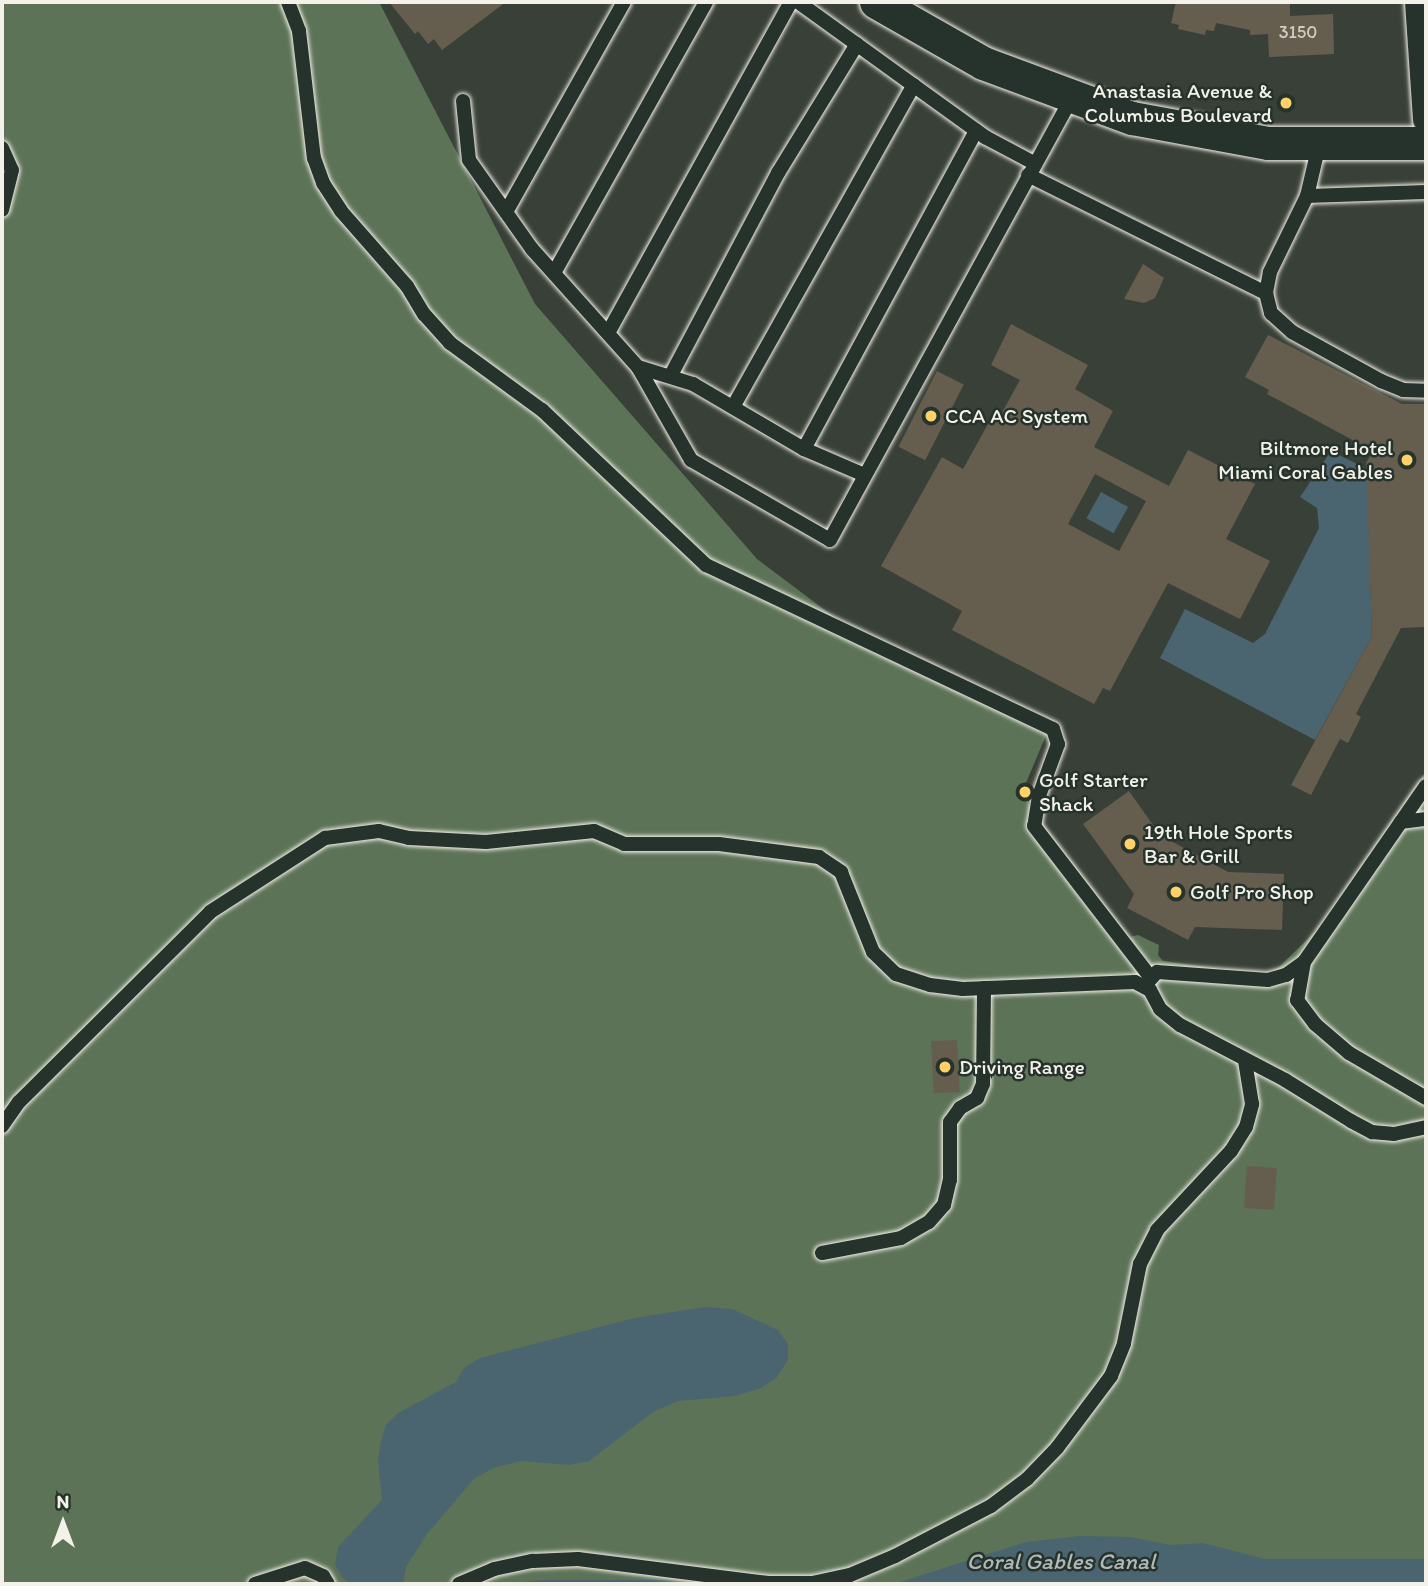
<!DOCTYPE html>
<style>
body{margin:0}
#map{position:relative;width:1428px;height:1586px;overflow:hidden;background:#394037;font-family:Itim,sans-serif}
div>[style]{position:absolute}
.green>*{inset:0;background:#5c7357}
.water>*{inset:0;background:#4a656f;transform-origin:0 0}
.building>*{inset:0;background:#655e4e;transform-origin:0 0}
.roads{filter:drop-shadow(0 0 2px #f4f1e8) drop-shadow(0 0 2px #f4f1e8)}
.service>*{height:14px;margin:-7px;padding:0 7px;transform-origin:7px;border-radius:7px;background:#26332d}
.minor>*{height:26px;margin:-13px;padding:0 13px;transform-origin:13px;border-radius:13px;background:#26332d}
.tertiary>*{height:33px;margin:-16.5px;padding:0 16.5px;transform-origin:16.5px;border-radius:16.5px;background:#26332d}
.dots>*{width:19px;height:19px;translate:-50% -50%;box-sizing:border-box;border:4px solid #26332d;border-radius:50%}
span{translate:-50% -50%;white-space:nowrap;text-align:center;line-height:1.15;-webkit-text-stroke:5px #26332d;paint-order:stroke}
.number-label{font-size:18px;color:#d0ccc2}
.number-label span{-webkit-text-stroke-width:0}
.poi-label{font-size:21px;color:#f4f1e8}
.right{translate:-100% -50%;text-align:right}
.left{translate:0 -50%;text-align:left}
.water-label{font-size:23px;color:#b0b9b8;font-style:italic}
.frame{position:absolute;inset:0;border:4px solid #f4f1e8;pointer-events:none}
.north{position:absolute;left:28px;top:1488px;width:70px;height:70px;-webkit-text-stroke:5px #26332d;paint-order:stroke;rotate:0deg;font-size:19px;font-weight:700;line-height:28px;text-align:center;color:#f4f1e8}
.north::after{content:'';display:block;margin:auto;width:24px;height:32px;background:#f4f1e8;clip-path:polygon(50% 0,100% 100%,50% 72%,0 100%)}
</style>
<div id="map">
<div class="green">
<i style="clip-path:polygon(2px 2px,379px 2px,535px 304px,757px 559px,866px 641px,1047px 733px,1023px 790px,1032px 810px,1130px 937px,1138px 935px,1159px 945px,1158px 955px,1163px 961px,1264px 975px,1278px 968px,1316px 931px,1426px 771px,1426px 1584px,2px 1584px)"></i>
</div>
<div class="water">
<i style="clip-path:polygon(1331px 451px,1367px 469px,1372px 636px,1315px 740px,1160px 658px,1185px 609px,1253px 643px,1265px 634px,1319px 528px,1317px 508px,1300px 497px)"></i>
<i style="left:1101px;top:492px;width:31px;height:30px;rotate:29deg"></i>
<i style="clip-path:polygon(705px 1307px,732px 1309px,778px 1330px,788px 1344px,788px 1360px,776px 1378px,761px 1388px,735px 1396px,678px 1401px,653px 1412px,589px 1461px,569px 1465px,521px 1461px,493px 1468px,474px 1479px,426px 1535px,406px 1567px,403px 1584px,349px 1584px,343px 1578px,335px 1565px,338px 1547px,382px 1500px,378px 1462px,381px 1441px,386px 1425px,398px 1413px,456px 1382px,464px 1368px,480px 1358px,634px 1318px)"></i>
<i style="clip-path:polygon(1080px 1536px,1131px 1537px,1170px 1545px,1203px 1543px,1265px 1559px,1426px 1559px,1426px 1584px,894px 1584px,1026px 1542px)"></i>
<i style="clip-path:polygon(542px 1580px,665px 1580px,689px 1584px,504px 1584px)"></i>
</div>
<div class="building">
<i style="clip-path:polygon(389px 2px,506px 2px,442px 50px,434px 39px,428px 44px,418px 31px,415px 34px)"></i>
<i style="clip-path:polygon(1176px 2px,1290px 2px,1290px 16px,1333px 14px,1334px 54px,1269px 57px,1268px 34px,1250px 35px,1250px 30px,1216px 23px,1214px 31px,1206px 30px,1205px 35px,1178px 29px,1179px 25px,1171px 23px)"></i>
<i style="clip-path:polygon(1143px 264px,1164px 278px,1155px 298px,1144px 303px,1124px 299px)"></i>
<i style="clip-path:polygon(evenodd,1011px 324px,1088px 365px,1075px 389px,1113px 411px,1094px 447px,1169px 486px,1188px 450px,1255px 484px,1226px 539px,1270px 561px,1240px 619px,1168px 583px,1110px 691px,1103px 688px,1094px 704px,952px 630px,962px 611px,881px 566px,942px 457px,963px 469px,993px 415px,999px 418px,1020px 380px,991px 365px,1011px 324px,1095px 474px,1146px 501px,1119px 551px,1068px 524px,1095px 474px)"></i>
<i style="clip-path:polygon(1268px 335px,1402px 404px,1426px 404px,1426px 627px,1401px 628px,1356px 714px,1361px 717px,1348px 743px,1340px 739px,1311px 795px,1291px 785px,1372px 636px,1366px 463px,1373px 451px,1267px 394px,1269px 390px,1245px 377px)"></i>
<i style="left:937px;top:371px;width:30px;height:85px;rotate:27deg"></i>
<i style="clip-path:polygon(1129px 791px,1160px 835px,1228px 872px,1284px 874px,1282px 930px,1195px 927px,1188px 940px,1127px 908px,1134px 894px,1083px 824px)"></i>
<i style="left:957px;top:1040px;width:52px;height:26px;rotate:87deg"></i>
<i style="left:1247px;top:1166px;width:30px;height:42px;rotate:4deg"></i>
</div>
<div class="roads">
<div class="service">
<i style="left:288px;top:2px;width:31px;rotate:69deg"></i>
<i style="left:299px;top:31px;width:128px;rotate:83.3deg"></i>
<i style="left:314px;top:158px;width:27px;rotate:70deg"></i>
<i style="left:323px;top:183px;width:33px;rotate:57deg"></i>
<i style="left:341px;top:211px;width:100px;rotate:48.7deg"></i>
<i style="left:407px;top:286px;width:33px;rotate:59deg"></i>
<i style="left:424px;top:314px;width:39px;rotate:48deg"></i>
<i style="left:450px;top:343px;width:114px;rotate:36.1deg"></i>
<i style="left:542px;top:410px;width:226px;rotate:43.4deg"></i>
<i style="left:706px;top:565px;width:384px;rotate:25.3deg"></i>
<i style="left:1053px;top:729px;width:16px;rotate:72deg"></i>
<i style="left:1058px;top:744px;width:55px;rotate:110.1deg"></i>
<i style="left:1039px;top:796px;width:30px;rotate:99deg"></i>
<i style="left:1034px;top:826px;width:192px;rotate:52.4deg"></i>
<i style="left:798px;top:2px;width:231px;rotate:35.8deg"></i>
<i style="left:985px;top:137px;width:55px;rotate:28deg"></i>
<i style="left:463px;top:101px;width:59px;rotate:84.2deg"></i>
<i style="left:469px;top:160px;width:109px;rotate:54.7deg"></i>
<i style="left:532px;top:249px;width:159px;rotate:48.1deg"></i>
<i style="left:638px;top:367px;width:107px;rotate:60.3deg"></i>
<i style="left:691px;top:460px;width:160px;rotate:29.9deg"></i>
<i style="left:830px;top:540px;width:503px;rotate:-61.34deg"></i>
<i style="left:1319px;top:145px;width:52px;rotate:103.2deg"></i>
<i style="left:1307px;top:196px;width:85px;rotate:116deg"></i>
<i style="left:1270px;top:272px;width:21px;rotate:101deg"></i>
<i style="left:1266px;top:293px;width:21px;rotate:76deg"></i>
<i style="left:1271px;top:313px;width:28px;rotate:42deg"></i>
<i style="left:1292px;top:332px;width:102px;rotate:28.8deg"></i>
<i style="left:1381px;top:381px;width:24px;rotate:22deg"></i>
<i style="left:1403px;top:390px;width:23px;rotate:2deg"></i>
<i style="left:2px;top:148px;width:24px;rotate:66deg"></i>
<i style="left:12px;top:170px;width:41px;rotate:104deg"></i>
<i style="left:1028px;top:175px;width:266px;rotate:26.4deg"></i>
<i style="left:1307px;top:196px;width:119px;rotate:-1.9deg"></i>
<i style="left:506px;top:212px;width:241px;rotate:-60.7deg"></i>
<i style="left:554px;top:273px;width:311px;rotate:-60.7deg"></i>
<i style="left:608px;top:333px;width:378px;rotate:-61.1deg"></i>
<i style="left:638px;top:367px;width:58px;rotate:17.2deg"></i>
<i style="left:693px;top:384px;width:129px;rotate:30.4deg"></i>
<i style="left:804px;top:449px;width:63px;rotate:23.3deg"></i>
<i style="left:671px;top:375px;width:229px;rotate:-62.1deg"></i>
<i style="left:778px;top:173px;width:151px;rotate:-58.5deg"></i>
<i style="left:733px;top:407px;width:369px;rotate:-60.7deg"></i>
<i style="left:804px;top:449px;width:362px;rotate:-61.6deg"></i>
<i style="left:1401px;top:822px;width:25px;rotate:-7deg"></i>
<i style="left:1304px;top:962px;width:39px;rotate:100deg"></i>
<i style="left:1297px;top:1000px;width:30px;rotate:53deg"></i>
<i style="left:1315px;top:1024px;width:45px;rotate:40.5deg"></i>
<i style="left:1349px;top:1053px;width:89px;rotate:30.3deg"></i>
<i style="left:1147px;top:983px;width:15px;rotate:-48deg"></i>
<i style="left:1157px;top:972px;width:111px;rotate:4.1deg"></i>
<i style="left:1268px;top:980px;width:19px;rotate:-16deg"></i>
<i style="left:1286px;top:975px;width:22px;rotate:-36deg"></i>
<i style="left:1304px;top:962px;width:214px;rotate:-55.3deg"></i>
<i style="left:2px;top:1126px;width:29px;rotate:-55deg"></i>
<i style="left:19px;top:1102px;width:269px;rotate:-44.8deg"></i>
<i style="left:210px;top:912px;width:137px;rotate:-32.8deg"></i>
<i style="left:325px;top:838px;width:54px;rotate:-7.4deg"></i>
<i style="left:379px;top:831px;width:31px;rotate:13deg"></i>
<i style="left:409px;top:838px;width:77px;rotate:3deg"></i>
<i style="left:486px;top:842px;width:109px;rotate:-5.8deg"></i>
<i style="left:594px;top:831px;width:33px;rotate:23deg"></i>
<i style="left:624px;top:844px;width:95px"></i>
<i style="left:719px;top:844px;width:101px;rotate:7.4deg"></i>
<i style="left:819px;top:857px;width:27px;rotate:34deg"></i>
<i style="left:841px;top:872px;width:86px;rotate:68.2deg"></i>
<i style="left:873px;top:952px;width:32px;rotate:44deg"></i>
<i style="left:896px;top:974px;width:36px;rotate:18deg"></i>
<i style="left:930px;top:985px;width:33px;rotate:7deg"></i>
<i style="left:963px;top:989px;width:172px;rotate:-2.3deg"></i>
<i style="left:1135px;top:982px;width:17px;rotate:28deg"></i>
<i style="left:1150px;top:990px;width:21px;rotate:62deg"></i>
<i style="left:1160px;top:1009px;width:26px;rotate:39deg"></i>
<i style="left:1180px;top:1025px;width:119px;rotate:27.6deg"></i>
<i style="left:1285px;top:1080px;width:78px;rotate:31.8deg"></i>
<i style="left:1351px;top:1121px;width:24px;rotate:28deg"></i>
<i style="left:1372px;top:1132px;width:22px;rotate:5deg"></i>
<i style="left:1394px;top:1134px;width:33px;rotate:-12deg"></i>
<i style="left:822px;top:1253px;width:80px;rotate:-10.8deg"></i>
<i style="left:901px;top:1238px;width:32px;rotate:-30deg"></i>
<i style="left:929px;top:1222px;width:23px;rotate:-49deg"></i>
<i style="left:944px;top:1205px;width:26px;rotate:-77deg"></i>
<i style="left:950px;top:1180px;width:58px;rotate:-90deg"></i>
<i style="left:950px;top:1122px;width:17px;rotate:-54deg"></i>
<i style="left:960px;top:1108px;width:20px;rotate:-30deg"></i>
<i style="left:977px;top:1098px;width:15px;rotate:-67deg"></i>
<i style="left:983px;top:1084px;width:96px;rotate:-89.4deg"></i>
<i style="left:255px;top:1584px;width:52px;rotate:-17.7deg"></i>
<i style="left:305px;top:1568px;width:20px;rotate:24deg"></i>
<i style="left:323px;top:1576px;width:9px;rotate:58deg"></i>
<i style="left:459px;top:1584px;width:38px;rotate:-23deg"></i>
<i style="left:494px;top:1569px;width:40px;rotate:-12deg"></i>
<i style="left:533px;top:1561px;width:45px;rotate:-2.5deg"></i>
<i style="left:578px;top:1559px;width:192px;rotate:7.2deg"></i>
<i style="left:768px;top:1583px;width:44px"></i>
<i style="left:812px;top:1583px;width:39px;rotate:-12deg"></i>
<i style="left:850px;top:1575px;width:49px;rotate:-22.9deg"></i>
<i style="left:895px;top:1556px;width:108px;rotate:-27.5deg"></i>
<i style="left:991px;top:1506px;width:45px;rotate:-36.9deg"></i>
<i style="left:1027px;top:1479px;width:43px;rotate:-45.9deg"></i>
<i style="left:1057px;top:1448px;width:90px;rotate:-53.1deg"></i>
<i style="left:1111px;top:1376px;width:35px;rotate:-68deg"></i>
<i style="left:1124px;top:1343px;width:81px;rotate:-78.6deg"></i>
<i style="left:1140px;top:1264px;width:38px;rotate:-63deg"></i>
<i style="left:1157px;top:1230px;width:108px;rotate:-46.9deg"></i>
<i style="left:1231px;top:1151px;width:28px;rotate:-58deg"></i>
<i style="left:1246px;top:1127px;width:24px;rotate:-75deg"></i>
<i style="left:1252px;top:1104px;width:44px;rotate:-99.2deg"></i>
</div>
<div class="minor">
<i style="left:1418px;top:2px;width:118px;rotate:86.1deg"></i>
</div>
<div class="tertiary">
<i style="left:876px;top:2px;width:123px;rotate:29.7deg"></i>
<i style="left:983px;top:63px;width:159px;rotate:20.3deg"></i>
<i style="left:1132px;top:118px;width:138px;rotate:10.4deg"></i>
<i style="left:1268px;top:143px;width:158px"></i>
</div>
</div>
<div class="dots">
<i style="left:1286px;top:103px;background:#ffd166"></i>
<i style="left:931px;top:416px;background:#ffd166"></i>
<i style="left:1407px;top:460px;background:#ffd166"></i>
<i style="left:1025px;top:792px;background:#ffd166"></i>
<i style="left:1130px;top:844px;background:#ffd166"></i>
<i style="left:1176px;top:892px;background:#ffd166"></i>
<i style="left:945px;top:1067px;background:#ffd166"></i>
</div>
<div class="number-label">
<span style="left:1298px;top:32px">3150</span>
</div>
<div class="poi-label">
<span class="right" style="left:1272px;top:103px">Anastasia Avenue &amp;<br>Columbus Boulevard</span>
<span class="left" style="left:945px;top:416px">CCA AC System</span>
<span class="right" style="left:1393px;top:460px">Biltmore Hotel<br>Miami Coral Gables</span>
<span class="left" style="left:1039px;top:792px">Golf Starter<br>Shack</span>
<span class="left" style="left:1144px;top:844px">19th Hole Sports<br>Bar &amp; Grill</span>
<span class="left" style="left:1190px;top:892px">Golf Pro Shop</span>
<span class="left" style="left:959px;top:1067px">Driving Range</span>
</div>
<div class="water-label">
<span style="left:1061px;top:1561px">Coral Gables Canal</span>
</div>
<div class="frame"></div>
<div class="north">N</div>
</div>
